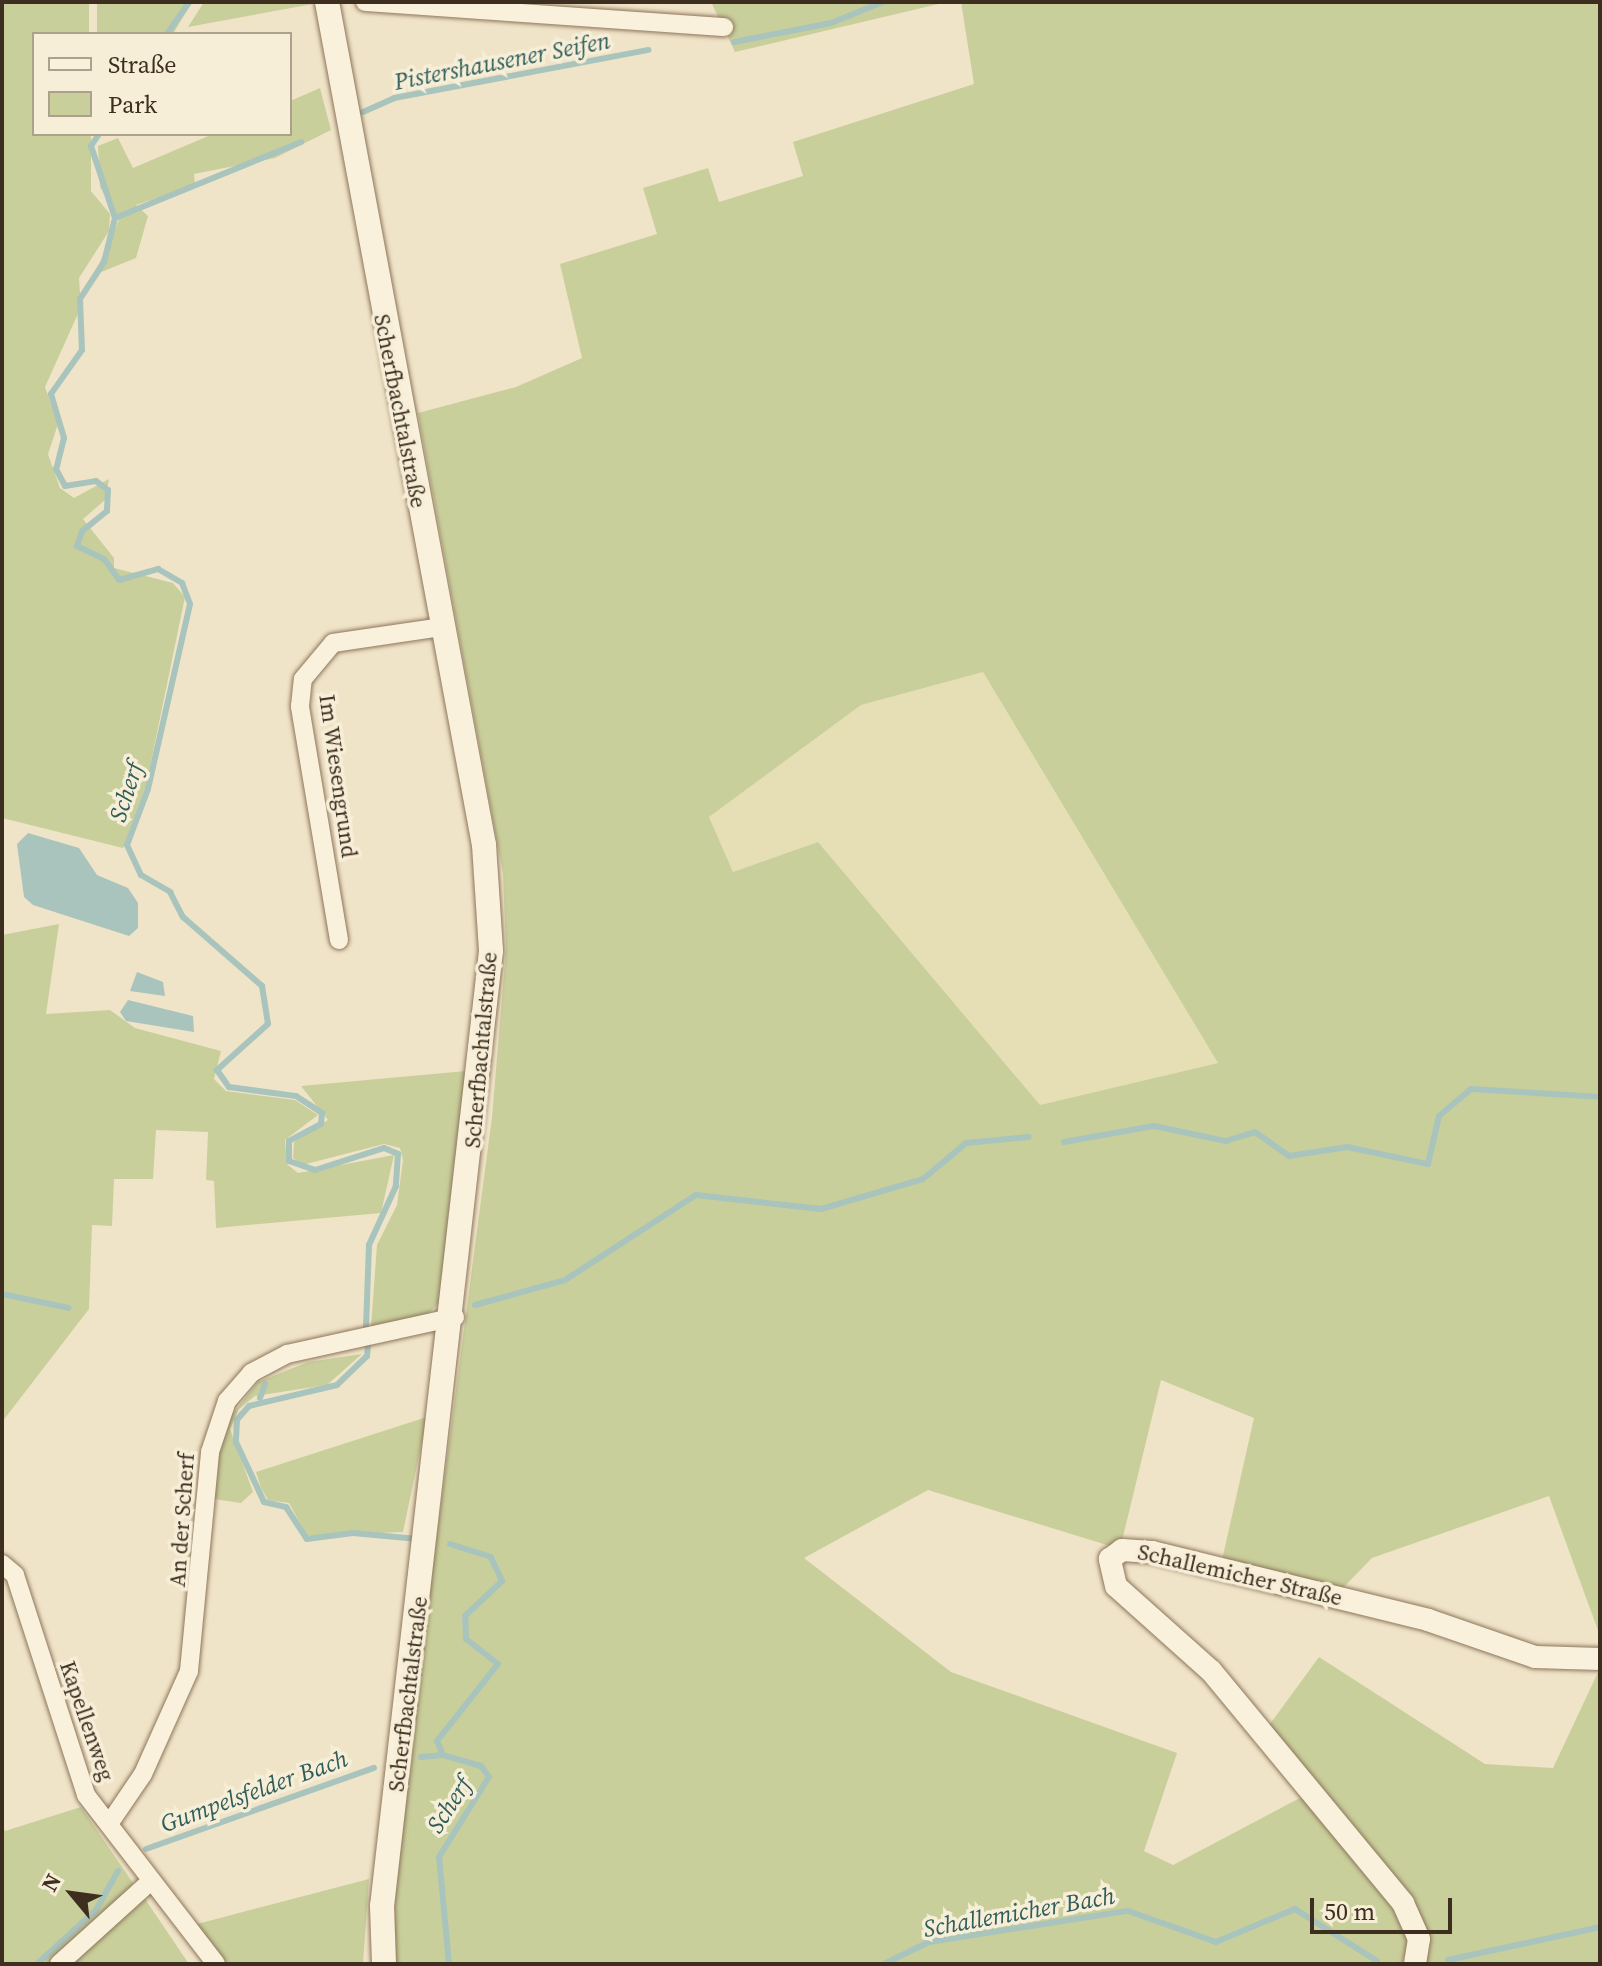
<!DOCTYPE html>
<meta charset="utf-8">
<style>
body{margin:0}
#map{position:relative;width:1602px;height:1966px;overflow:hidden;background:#f0e4c8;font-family:"Source Serif 4",serif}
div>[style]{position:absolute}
.farmland>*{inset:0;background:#e6deb5}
.green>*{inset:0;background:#c9cf9b}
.water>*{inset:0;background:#a9c4bc}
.stream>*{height:6px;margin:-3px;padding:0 3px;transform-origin:3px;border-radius:3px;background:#a9c4bc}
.roads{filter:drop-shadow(0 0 2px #8d765c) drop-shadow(0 0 2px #8d765c)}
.minor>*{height:18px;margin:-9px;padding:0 9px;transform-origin:9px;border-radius:9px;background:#faf1dc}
.tertiary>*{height:22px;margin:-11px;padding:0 11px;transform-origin:11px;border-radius:11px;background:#faf1dc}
.secondary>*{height:24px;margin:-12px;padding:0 12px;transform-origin:12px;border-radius:12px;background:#faf1dc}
span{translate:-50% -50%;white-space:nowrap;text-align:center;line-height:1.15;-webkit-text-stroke:7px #f7eed8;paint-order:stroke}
.street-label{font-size:22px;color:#3d2e20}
.water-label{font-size:24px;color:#2f5d5a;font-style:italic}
.frame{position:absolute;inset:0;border:4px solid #3d2e20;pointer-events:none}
.legend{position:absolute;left:32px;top:32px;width:260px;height:104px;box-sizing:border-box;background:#f7eed8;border:2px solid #ada18e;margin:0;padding:10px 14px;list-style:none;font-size:24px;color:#3d2e20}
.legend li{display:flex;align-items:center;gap:16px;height:40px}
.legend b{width:40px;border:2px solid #ada18e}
.north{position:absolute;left:32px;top:1854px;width:80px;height:80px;-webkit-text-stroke:6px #f7eed8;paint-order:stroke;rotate:299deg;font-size:22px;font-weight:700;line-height:32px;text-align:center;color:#3d2e20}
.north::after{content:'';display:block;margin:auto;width:28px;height:36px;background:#3d2e20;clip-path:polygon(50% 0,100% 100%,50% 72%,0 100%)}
.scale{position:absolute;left:1310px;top:1898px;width:142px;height:36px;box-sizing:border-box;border:4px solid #3d2e20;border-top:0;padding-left:10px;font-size:24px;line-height:28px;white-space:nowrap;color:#3d2e20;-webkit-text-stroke:6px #f7eed8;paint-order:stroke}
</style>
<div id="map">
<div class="farmland">
<i style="clip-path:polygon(983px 672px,1218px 1063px,1040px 1105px,818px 842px,733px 872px,709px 817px,861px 705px)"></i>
</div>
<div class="green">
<i style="clip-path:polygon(2px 2px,89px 2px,89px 34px,34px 34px,34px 134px,91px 134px,91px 191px,110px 214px,109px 231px,79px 278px,81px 307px,45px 387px,58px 424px,48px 454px,60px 488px,74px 498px,109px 479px,105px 500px,83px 519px,114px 558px,114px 568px,173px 583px,185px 597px,146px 786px,123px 848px,2px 818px)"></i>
<i style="clip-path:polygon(97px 2px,192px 2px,173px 34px,97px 34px)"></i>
<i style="clip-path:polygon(204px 2px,312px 2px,313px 4px,188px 27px)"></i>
<i style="clip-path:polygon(711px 2px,947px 2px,735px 52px)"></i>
<i style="clip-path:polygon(evenodd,961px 2px,1600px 2px,1600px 1636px,1549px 1496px,1372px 1558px,1335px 1596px,1220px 1569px,1254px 1418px,1161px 1380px,1120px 1549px,928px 1490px,804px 1558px,951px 1672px,1177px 1753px,1144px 1851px,1173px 1865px,1313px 1791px,1262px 1735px,1319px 1657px,1485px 1764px,1553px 1768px,1600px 1668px,1600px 1964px,1415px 1964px,1413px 1924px,1402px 1964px,394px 1964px,396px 1845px,492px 1117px,506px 950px,503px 874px,418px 413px,516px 387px,582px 358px,560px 264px,657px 234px,643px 188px,708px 168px,719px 202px,803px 176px,793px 142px,974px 84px,961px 2px,983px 672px,1218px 1063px,1040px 1105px,818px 842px,733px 872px,709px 817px,861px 705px,983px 672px)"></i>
<i style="clip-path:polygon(320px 88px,331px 130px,275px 158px,194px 174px,195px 185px,136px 205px,148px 216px,136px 258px,94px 275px,119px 220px,100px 187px,98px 146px,118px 138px,133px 168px,213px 134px,290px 134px,290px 101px)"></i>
<i style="clip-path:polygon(59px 924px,46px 1014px,110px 1010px,135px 1028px,221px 1051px,214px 1079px,226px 1091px,295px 1100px,318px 1115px,285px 1140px,287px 1164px,298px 1173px,394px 1155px,381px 1213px,216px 1228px,214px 1181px,206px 1180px,208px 1132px,156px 1130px,153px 1179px,114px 1179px,112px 1226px,92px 1225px,89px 1309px,2px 1422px,2px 935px)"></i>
<i style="clip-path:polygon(466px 1071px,442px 1300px,427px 1315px,371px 1327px,377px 1245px,397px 1205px,403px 1160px,400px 1148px,384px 1144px,302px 1165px,293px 1158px,294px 1142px,328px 1120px,301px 1086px)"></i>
<i style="clip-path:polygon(362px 1354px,327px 1385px,255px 1396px,239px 1409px,230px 1429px,253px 1492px,241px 1503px,214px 1499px,217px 1453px,231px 1416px,258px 1382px,308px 1362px)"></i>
<i style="clip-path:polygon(427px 1417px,403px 1532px,307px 1536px,289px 1503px,268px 1500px,261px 1488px,256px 1472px)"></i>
<i style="clip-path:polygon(81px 1807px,133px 1883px,129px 1894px,52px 1964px,2px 1964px,2px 1823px,5px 1831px)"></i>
<i style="clip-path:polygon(369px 1879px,363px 1964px,226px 1964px,197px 1924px)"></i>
<i style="clip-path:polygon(143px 1896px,189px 1964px,68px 1964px)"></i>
</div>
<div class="water">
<i style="clip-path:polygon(28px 833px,79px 848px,97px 875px,128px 888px,138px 903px,138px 928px,129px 936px,33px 905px,24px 897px,17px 844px)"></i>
<i style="clip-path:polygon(137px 972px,163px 982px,165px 996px,130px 991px)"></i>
<i style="clip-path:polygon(128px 1000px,193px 1016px,194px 1032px,126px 1021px,120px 1012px)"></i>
</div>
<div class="stream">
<i style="left:167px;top:34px;width:39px;rotate:-55deg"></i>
<i style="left:734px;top:42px;width:99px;rotate:-11.1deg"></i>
<i style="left:831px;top:23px;width:56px;rotate:-22deg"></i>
<i style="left:363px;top:112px;width:34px;rotate:-24deg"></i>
<i style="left:394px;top:98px;width:259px;rotate:-10.7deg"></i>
<i style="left:99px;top:134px;width:14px;rotate:124deg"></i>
<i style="left:91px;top:146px;width:76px;rotate:71.6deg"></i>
<i style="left:115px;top:218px;width:45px;rotate:104deg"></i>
<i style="left:104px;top:262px;width:44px;rotate:123deg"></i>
<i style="left:80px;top:299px;width:51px;rotate:87.8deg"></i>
<i style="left:82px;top:350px;width:54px;rotate:125.2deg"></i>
<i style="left:51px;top:394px;width:46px;rotate:73.5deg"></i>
<i style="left:64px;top:438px;width:32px;rotate:104deg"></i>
<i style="left:56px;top:469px;width:19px;rotate:62deg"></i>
<i style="left:65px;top:486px;width:31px;rotate:-9deg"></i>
<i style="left:96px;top:481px;width:15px;rotate:37deg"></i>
<i style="left:108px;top:490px;width:21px;rotate:93deg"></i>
<i style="left:107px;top:511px;width:32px;rotate:141deg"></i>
<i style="left:82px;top:531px;width:16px;rotate:108deg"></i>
<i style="left:77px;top:546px;width:30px;rotate:26deg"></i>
<i style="left:104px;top:559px;width:26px;rotate:54deg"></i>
<i style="left:119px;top:580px;width:41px;rotate:-15.8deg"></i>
<i style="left:158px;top:569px;width:28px;rotate:30deg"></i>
<i style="left:182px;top:583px;width:22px;rotate:69deg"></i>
<i style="left:190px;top:604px;width:190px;rotate:102.8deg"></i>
<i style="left:148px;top:789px;width:60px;rotate:110.6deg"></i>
<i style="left:127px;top:845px;width:33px;rotate:65deg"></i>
<i style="left:141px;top:875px;width:34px;rotate:30deg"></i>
<i style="left:170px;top:892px;width:28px;rotate:63deg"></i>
<i style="left:183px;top:917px;width:105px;rotate:41.1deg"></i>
<i style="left:262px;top:986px;width:38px;rotate:81deg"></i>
<i style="left:268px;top:1024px;width:69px;rotate:138deg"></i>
<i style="left:217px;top:1070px;width:21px;rotate:55deg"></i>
<i style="left:229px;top:1087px;width:68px;rotate:7.7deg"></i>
<i style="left:296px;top:1096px;width:31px;rotate:33deg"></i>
<i style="left:322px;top:1113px;width:11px;rotate:95deg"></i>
<i style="left:321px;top:1124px;width:36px;rotate:152deg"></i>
<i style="left:289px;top:1141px;width:20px;rotate:90deg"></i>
<i style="left:289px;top:1161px;width:28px;rotate:19deg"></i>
<i style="left:315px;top:1170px;width:72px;rotate:-17.7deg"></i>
<i style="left:384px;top:1148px;width:15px;rotate:23deg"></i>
<i style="left:398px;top:1154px;width:32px;rotate:94deg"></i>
<i style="left:396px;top:1186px;width:65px;rotate:114.6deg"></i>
<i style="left:369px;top:1245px;width:82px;rotate:92.1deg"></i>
<i style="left:115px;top:218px;width:201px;rotate:-22.2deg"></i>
<i style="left:1064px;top:1142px;width:91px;rotate:-10.1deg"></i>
<i style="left:1154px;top:1126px;width:74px;rotate:11.8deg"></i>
<i style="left:1226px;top:1141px;width:30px;rotate:-17deg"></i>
<i style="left:1255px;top:1132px;width:42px;rotate:35.2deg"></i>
<i style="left:1289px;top:1156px;width:59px;rotate:-8.8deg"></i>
<i style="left:1347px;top:1147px;width:83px;rotate:11.9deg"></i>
<i style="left:1428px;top:1164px;width:49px;rotate:-77.1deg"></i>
<i style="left:1439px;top:1116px;width:42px;rotate:-40.2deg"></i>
<i style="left:1471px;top:1089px;width:129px;rotate:3.5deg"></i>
<i style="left:2px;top:1294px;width:68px;rotate:11.8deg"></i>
<i style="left:475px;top:1305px;width:93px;rotate:-15.5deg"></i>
<i style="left:565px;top:1280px;width:156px;rotate:-33deg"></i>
<i style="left:696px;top:1195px;width:126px;rotate:6.4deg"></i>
<i style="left:821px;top:1209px;width:106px;rotate:-16.4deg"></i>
<i style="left:923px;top:1179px;width:56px;rotate:-39.9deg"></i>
<i style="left:966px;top:1143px;width:63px;rotate:-5.4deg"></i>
<i style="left:368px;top:1345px;width:11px;rotate:95deg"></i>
<i style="left:367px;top:1356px;width:42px;rotate:136deg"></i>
<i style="left:337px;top:1385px;width:90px;rotate:166.6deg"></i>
<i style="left:249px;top:1406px;width:18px;rotate:131deg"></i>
<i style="left:237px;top:1420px;width:22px;rotate:93deg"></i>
<i style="left:236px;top:1442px;width:66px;rotate:65deg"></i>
<i style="left:264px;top:1502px;width:23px;rotate:13deg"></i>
<i style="left:286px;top:1507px;width:38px;rotate:57deg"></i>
<i style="left:307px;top:1539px;width:46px;rotate:-7.4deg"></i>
<i style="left:353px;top:1533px;width:65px;rotate:5.3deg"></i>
<i style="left:260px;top:1398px;width:15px;rotate:-70deg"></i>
<i style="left:421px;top:1757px;width:22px;rotate:-5deg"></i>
<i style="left:146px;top:1849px;width:242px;rotate:-19.6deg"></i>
<i style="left:1448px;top:1960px;width:156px;rotate:-12.2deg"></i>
<i style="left:37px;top:1964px;width:80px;rotate:-42.5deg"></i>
<i style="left:96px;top:1910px;width:45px;rotate:-60.6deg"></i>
<i style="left:449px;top:1964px;width:107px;rotate:-95.3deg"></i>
<i style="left:439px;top:1857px;width:94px;rotate:-58deg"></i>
<i style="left:489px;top:1777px;width:14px;rotate:-126deg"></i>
<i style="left:481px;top:1766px;width:40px;rotate:-164deg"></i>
<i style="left:443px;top:1755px;width:15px;rotate:-113deg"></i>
<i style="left:437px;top:1741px;width:98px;rotate:-51.6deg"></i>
<i style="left:498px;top:1664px;width:41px;rotate:-142deg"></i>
<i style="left:466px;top:1639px;width:23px;rotate:-92deg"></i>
<i style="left:465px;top:1616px;width:51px;rotate:-43.4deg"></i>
<i style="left:502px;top:1581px;width:26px;rotate:-115deg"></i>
<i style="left:491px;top:1557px;width:43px;rotate:-162.4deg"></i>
<i style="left:884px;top:1964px;width:50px;rotate:-26.1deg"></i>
<i style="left:929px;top:1942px;width:201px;rotate:-8.9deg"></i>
<i style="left:1128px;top:1911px;width:93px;rotate:19.4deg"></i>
<i style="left:1216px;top:1942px;width:86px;rotate:-22.7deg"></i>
<i style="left:1295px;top:1909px;width:97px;rotate:32.4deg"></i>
</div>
<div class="roads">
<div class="minor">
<i style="left:365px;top:2px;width:360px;rotate:4deg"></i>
<i style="left:339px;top:940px;width:237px;rotate:-99.5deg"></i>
<i style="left:300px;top:706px;width:27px;rotate:-84deg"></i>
<i style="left:303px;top:679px;width:47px;rotate:-50.2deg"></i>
<i style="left:333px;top:643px;width:109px;rotate:-8.4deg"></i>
<i style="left:2px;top:1564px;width:17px;rotate:40deg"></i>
<i style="left:15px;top:1575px;width:231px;rotate:72.1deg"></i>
<i style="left:86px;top:1795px;width:213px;rotate:52.4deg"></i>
<i style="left:109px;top:1824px;width:60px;rotate:-55.8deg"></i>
<i style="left:143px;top:1774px;width:113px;rotate:-65.9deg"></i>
<i style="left:189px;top:1671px;width:220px;rotate:-84.5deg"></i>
<i style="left:210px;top:1452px;width:54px;rotate:-71.6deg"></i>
<i style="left:227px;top:1401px;width:37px;rotate:-49deg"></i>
<i style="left:251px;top:1373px;width:41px;rotate:-27.8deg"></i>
<i style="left:287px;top:1354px;width:172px;rotate:-12.4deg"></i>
<i style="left:59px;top:1964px;width:124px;rotate:-42.1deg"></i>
</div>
<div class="tertiary">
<i style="left:1415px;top:1964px;width:25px;rotate:-81deg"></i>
<i style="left:1419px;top:1939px;width:39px;rotate:-114deg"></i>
<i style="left:1403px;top:1903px;width:301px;rotate:-129.6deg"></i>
<i style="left:1211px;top:1671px;width:127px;rotate:-138.2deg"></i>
<i style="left:1116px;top:1586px;width:28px;rotate:-103deg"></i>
<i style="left:1110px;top:1559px;width:15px;rotate:-37deg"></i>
<i style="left:1122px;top:1550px;width:30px;rotate:4deg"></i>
<i style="left:1152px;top:1552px;width:284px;rotate:13.8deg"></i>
<i style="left:1428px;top:1620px;width:113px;rotate:19.1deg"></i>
<i style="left:1535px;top:1657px;width:65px;rotate:1.8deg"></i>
</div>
<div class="secondary">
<i style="left:327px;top:2px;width:857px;rotate:79.45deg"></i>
<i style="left:484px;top:845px;width:106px;rotate:86.2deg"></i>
<i style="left:491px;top:951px;width:961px;rotate:96.51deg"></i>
<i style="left:382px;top:1906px;width:58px;rotate:88deg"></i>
</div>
</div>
<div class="street-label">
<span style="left:400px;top:411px;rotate:79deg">Scherfbachtalstraße</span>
<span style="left:338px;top:776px;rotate:82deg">Im Wiesengrund</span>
<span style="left:481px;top:1050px;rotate:-85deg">Scherfbachtalstraße</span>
<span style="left:182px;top:1520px;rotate:-86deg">An der Scherf</span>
<span style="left:1240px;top:1575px;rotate:13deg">Schallemicher Straße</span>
<span style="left:408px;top:1694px;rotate:-83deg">Scherfbachtalstraße</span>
<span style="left:87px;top:1721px;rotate:71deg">Kapellenweg</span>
</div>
<div class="water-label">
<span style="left:502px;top:61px;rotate:-11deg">Pistershausener Seifen</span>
<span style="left:126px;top:792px;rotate:-72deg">Scherf</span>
<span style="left:254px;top:1791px;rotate:-20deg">Gumpelsfelder Bach</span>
<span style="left:449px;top:1805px;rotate:-57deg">Scherf</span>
<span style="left:1019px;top:1912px;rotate:-10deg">Schallemicher Bach</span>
</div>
<div class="frame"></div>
<ul class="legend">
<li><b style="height:10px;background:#faf1dc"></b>Straße</li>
<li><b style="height:22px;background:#c9cf9b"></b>Park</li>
</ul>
<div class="north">N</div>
<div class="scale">50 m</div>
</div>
